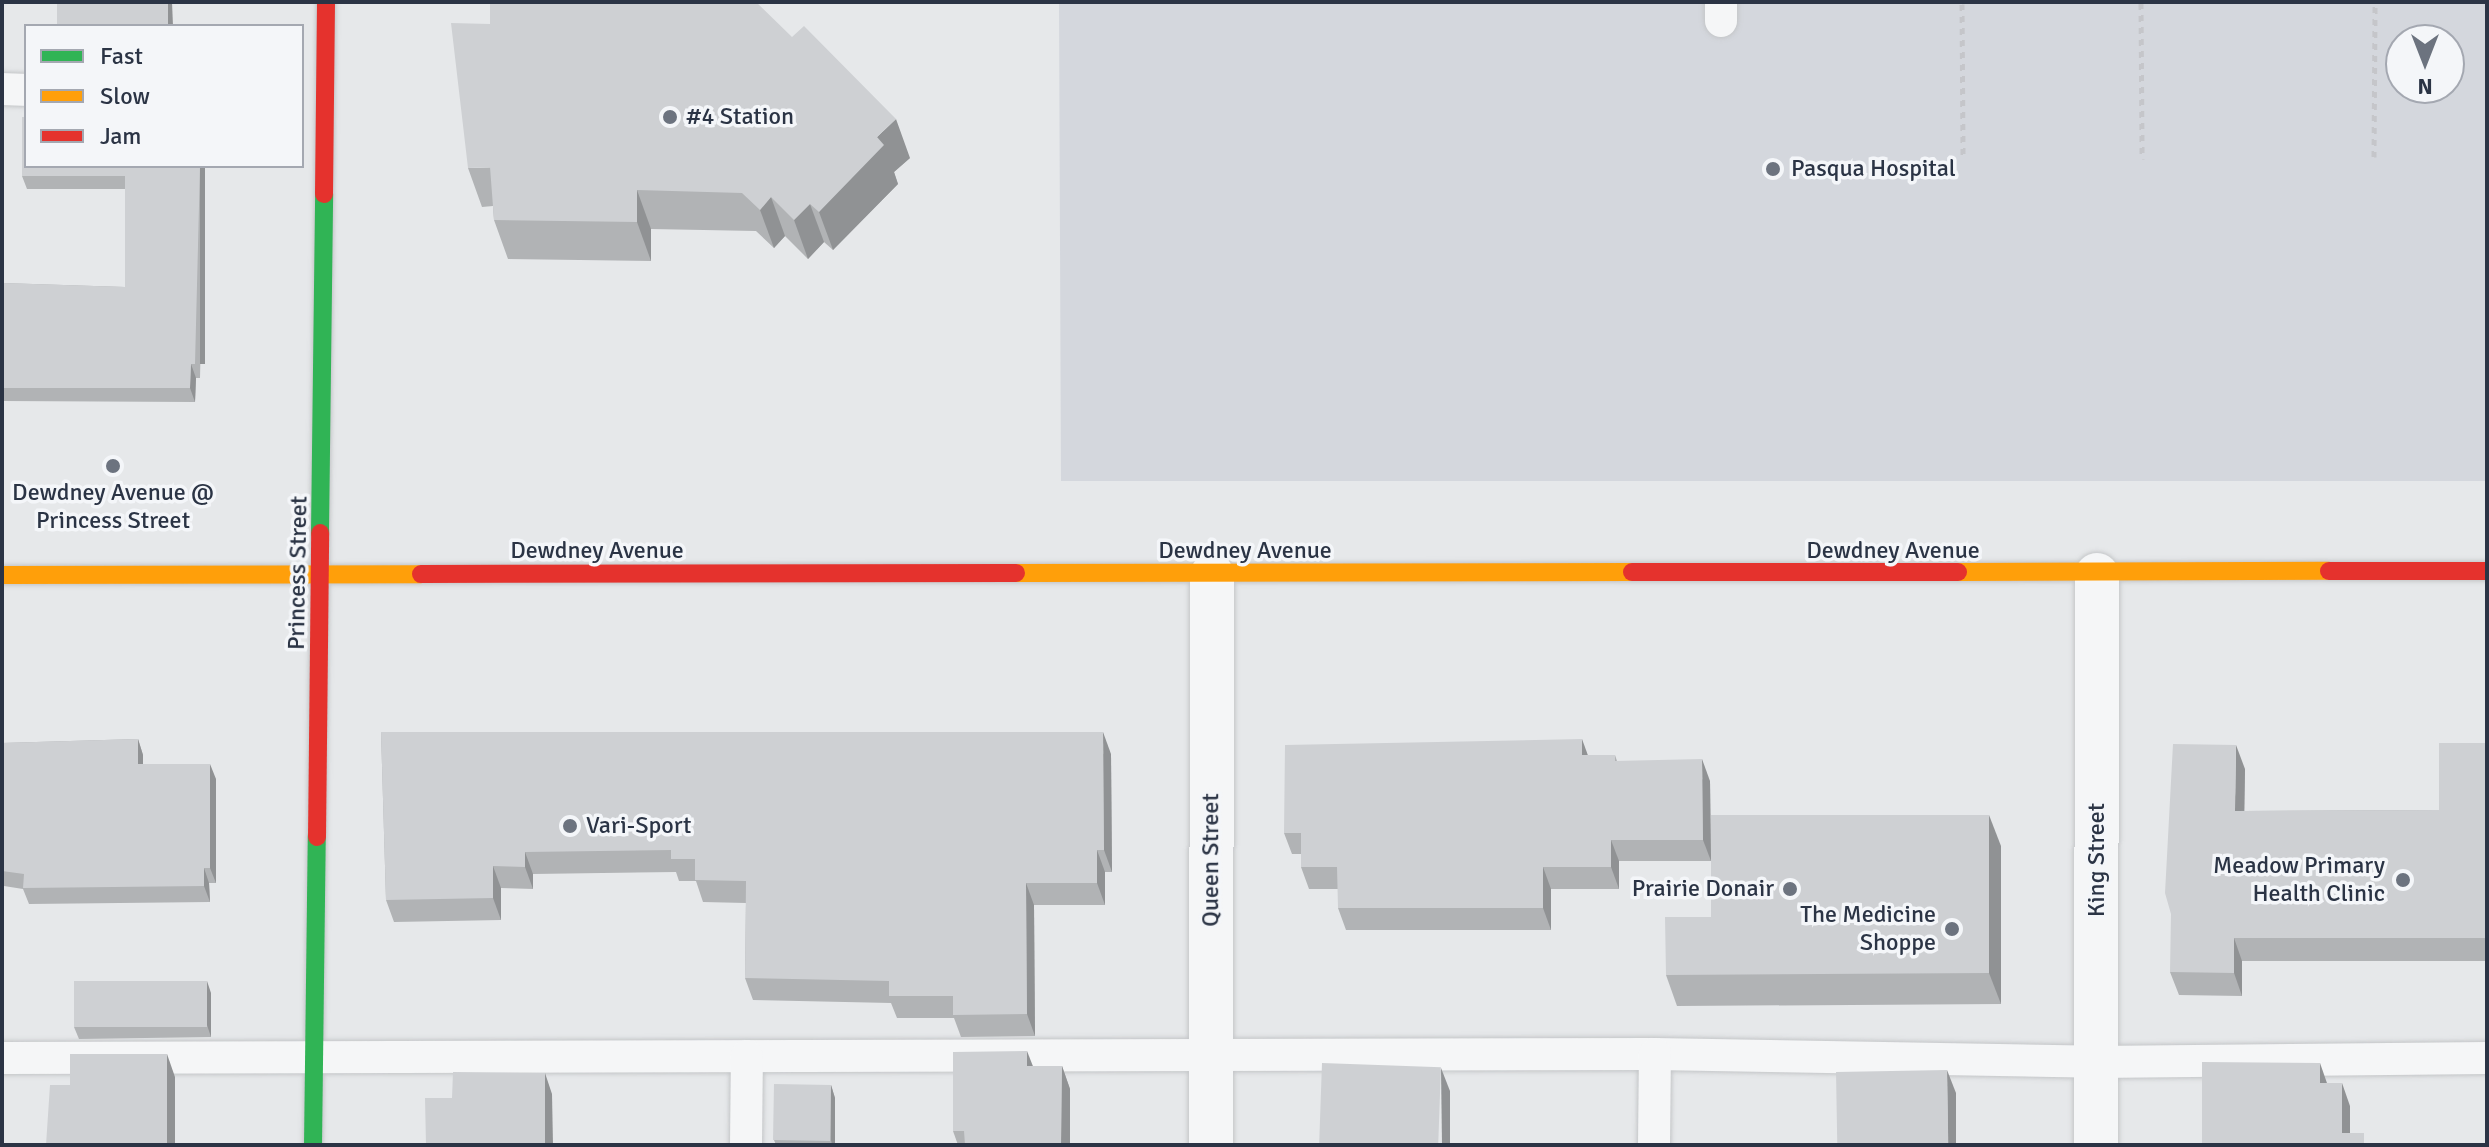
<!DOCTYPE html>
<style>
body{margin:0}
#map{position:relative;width:2489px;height:1147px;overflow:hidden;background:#e6e8ea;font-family:Signika,sans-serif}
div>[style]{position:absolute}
.built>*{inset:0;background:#d4d7dd}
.path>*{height:5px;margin-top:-2.5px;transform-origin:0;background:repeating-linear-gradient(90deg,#c5c6ca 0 6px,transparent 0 12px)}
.roads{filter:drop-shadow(0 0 2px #c4c6c8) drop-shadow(0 0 2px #c4c6c8)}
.lane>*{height:32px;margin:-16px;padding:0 16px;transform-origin:16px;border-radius:16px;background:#f5f6f7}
.street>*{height:44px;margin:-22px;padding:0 22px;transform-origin:22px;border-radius:22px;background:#f5f6f7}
.fast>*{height:18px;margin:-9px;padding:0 9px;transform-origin:9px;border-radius:9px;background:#30b455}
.slow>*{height:18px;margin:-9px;padding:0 9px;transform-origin:9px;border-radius:9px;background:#ff9f0a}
.jam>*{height:18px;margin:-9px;padding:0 9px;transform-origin:9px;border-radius:9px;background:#e5322d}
.wall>*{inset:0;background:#b1b3b5}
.shaded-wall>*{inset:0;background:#909294;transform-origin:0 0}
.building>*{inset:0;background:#ced0d3;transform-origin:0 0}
.dots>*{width:22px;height:22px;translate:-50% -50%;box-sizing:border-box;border:4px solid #f4f6f9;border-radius:50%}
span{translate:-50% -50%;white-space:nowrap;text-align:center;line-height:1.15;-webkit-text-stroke:7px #f4f6f9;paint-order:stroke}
.poi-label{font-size:24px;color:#2b3445}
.left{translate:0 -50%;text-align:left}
.right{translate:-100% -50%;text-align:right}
.street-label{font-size:24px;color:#2b3445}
.frame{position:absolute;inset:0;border:4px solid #2b3445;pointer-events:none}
.legend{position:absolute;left:24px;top:24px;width:280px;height:144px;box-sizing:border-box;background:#f4f6f9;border:2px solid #a4a8b1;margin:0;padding:10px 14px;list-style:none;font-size:24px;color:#2b3445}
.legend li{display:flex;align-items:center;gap:16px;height:40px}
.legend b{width:40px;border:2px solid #a4a8b1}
.north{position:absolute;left:2385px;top:24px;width:80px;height:80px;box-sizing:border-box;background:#f4f6f9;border:2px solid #a4a8b1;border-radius:50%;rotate:180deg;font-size:22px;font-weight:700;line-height:32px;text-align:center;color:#2b3445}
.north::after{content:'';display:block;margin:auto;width:28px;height:36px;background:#6c737f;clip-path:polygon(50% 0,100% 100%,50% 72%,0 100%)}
</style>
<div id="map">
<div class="built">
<i style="clip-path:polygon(evenodd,1059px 2px,2487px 2px,2487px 481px,1061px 481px,1059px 2px,2401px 40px,2449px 40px,2449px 88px,2401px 88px,2401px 40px)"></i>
</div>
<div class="path">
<i style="left:2141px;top:3px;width:156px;rotate:89.6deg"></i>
<i style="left:1962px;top:4px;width:155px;rotate:89.6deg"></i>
<i style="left:2374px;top:157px;width:155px;rotate:-89.6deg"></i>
</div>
<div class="roads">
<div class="lane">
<i style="left:1721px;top:21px;width:19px;rotate:-90deg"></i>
<i style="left:2px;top:89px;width:24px;rotate:2deg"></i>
<i style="left:2px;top:1058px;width:1653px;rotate:-0.14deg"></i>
<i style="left:1655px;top:1054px;width:441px;rotate:1deg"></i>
<i style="left:2096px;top:1062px;width:391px;rotate:-0.6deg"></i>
<i style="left:746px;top:1145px;width:89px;rotate:-89.4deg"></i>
<i style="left:1654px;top:1145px;width:91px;rotate:-89.4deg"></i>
</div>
<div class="street">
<i style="left:1211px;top:1145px;width:570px;rotate:-89.9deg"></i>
<i style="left:2096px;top:1145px;width:570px;rotate:-89.9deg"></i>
</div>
<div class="fast">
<i style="left:320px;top:533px;width:339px;rotate:-89.3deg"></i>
<i style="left:313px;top:1145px;width:308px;rotate:-89.3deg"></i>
</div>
<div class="slow">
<i style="left:1958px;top:572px;width:371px;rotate:-0.2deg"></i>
<i style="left:1016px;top:573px;width:616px;rotate:-0.09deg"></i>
<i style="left:2px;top:575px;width:419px;rotate:-0.1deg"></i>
</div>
<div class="jam">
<i style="left:324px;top:194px;width:192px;rotate:-89.4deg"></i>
<i style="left:2329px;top:571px;width:158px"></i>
<i style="left:1632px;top:572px;width:326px"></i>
<i style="left:421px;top:574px;width:595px;rotate:-0.1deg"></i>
<i style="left:317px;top:837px;width:304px;rotate:-89.4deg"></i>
</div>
</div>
<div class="wall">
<i style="clip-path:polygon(910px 158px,894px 172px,898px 184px,833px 250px,824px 242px,808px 259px,785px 236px,774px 248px,756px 231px,651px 229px,651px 261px,508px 259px,494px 220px,493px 206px,482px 207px,468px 168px)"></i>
<i style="clip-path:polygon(205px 166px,200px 378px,196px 378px,195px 402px,2px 401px,2px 283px,125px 287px,125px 189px,27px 189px,22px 176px)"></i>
<i style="clip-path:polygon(381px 732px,1111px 754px,1112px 872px,1105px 872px,1105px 905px,1034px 905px,1035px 1036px,961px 1037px,954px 1018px,897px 1018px,891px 1003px,753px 1000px,745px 978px,746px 903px,703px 902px,696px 881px,679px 881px,676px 872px,533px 874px,533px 889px,501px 888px,501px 920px,394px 922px,386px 900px)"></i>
<i style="clip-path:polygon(138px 739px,143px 755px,143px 764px,216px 779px,216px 883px,209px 883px,210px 902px,29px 904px,23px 889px,4px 886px,2px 881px,2px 743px)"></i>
<i style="clip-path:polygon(2487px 743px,2487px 961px,2242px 961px,2242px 996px,2179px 995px,2170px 972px,2245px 769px,2244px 811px,2439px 810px)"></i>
<i style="clip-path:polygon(1587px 755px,1615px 755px,1617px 761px,1710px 781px,1711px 861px,1619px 861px,1619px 889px,1551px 889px,1551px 930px,1346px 930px,1338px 908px,1338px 889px,1309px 889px,1301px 867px,1301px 854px,1292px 854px,1284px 833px)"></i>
<i style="clip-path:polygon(2001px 846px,2001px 1004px,1677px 1006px,1666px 975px,1711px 917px)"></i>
<i style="clip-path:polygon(211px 993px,211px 1037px,79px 1039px,74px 1027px)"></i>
<i style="clip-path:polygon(1032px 1066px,1062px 1066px,1070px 1089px,1070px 1145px,958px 1145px,953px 1131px)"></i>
<i style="clip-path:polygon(831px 1085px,835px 1098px,835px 1145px,776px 1145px,774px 1140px)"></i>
</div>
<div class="shaded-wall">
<i style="clip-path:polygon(168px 2px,172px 2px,173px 26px,168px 26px)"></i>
<i style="clip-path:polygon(896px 119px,910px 158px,894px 172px,898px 184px,833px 250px,819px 212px,877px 137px)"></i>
<i style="left:200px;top:166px;width:5px;height:198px"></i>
<i style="clip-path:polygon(637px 190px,651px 229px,651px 261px,637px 222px)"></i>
<i style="clip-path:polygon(771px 197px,785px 236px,774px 248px,760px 210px)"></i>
<i style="clip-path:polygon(810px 204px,824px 242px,808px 259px,794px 220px)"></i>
<i style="clip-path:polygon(191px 364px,196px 378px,195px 402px,190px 388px)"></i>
<i style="clip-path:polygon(1103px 732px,1111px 754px,1112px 872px,1104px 850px)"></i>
<i style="clip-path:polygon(138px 739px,143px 755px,143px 779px,138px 764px)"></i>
<i style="clip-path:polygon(1582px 739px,1590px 761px,1582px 755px)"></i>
<i style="clip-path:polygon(2236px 745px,2245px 769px,2244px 835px,2235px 811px)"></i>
<i style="clip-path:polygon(1702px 759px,1710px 781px,1711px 861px,1703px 840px)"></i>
<i style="clip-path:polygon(210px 764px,216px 779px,216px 883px,210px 868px)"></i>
<i style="clip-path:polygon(1989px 815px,2001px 846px,2001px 1004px,1989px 973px)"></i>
<i style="clip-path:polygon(1611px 840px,1619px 861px,1619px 889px,1611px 867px)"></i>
<i style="clip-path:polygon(1097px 850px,1105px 872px,1105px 905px,1097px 883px)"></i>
<i style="clip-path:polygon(525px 852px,533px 874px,533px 889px,525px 867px)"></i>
<i style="clip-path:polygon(493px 866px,501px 888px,501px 920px,493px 898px)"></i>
<i style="clip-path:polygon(1543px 867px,1551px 889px,1551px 930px,1543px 908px)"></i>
<i style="clip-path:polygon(204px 868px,209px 883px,210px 902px,204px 886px)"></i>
<i style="clip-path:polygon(1026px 883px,1034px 905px,1035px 1036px,1027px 1014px)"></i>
<i style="clip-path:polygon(2234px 938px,2242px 961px,2242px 996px,2234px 973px)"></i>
<i style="clip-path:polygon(207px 981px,211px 993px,211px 1037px,207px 1025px)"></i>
<i style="clip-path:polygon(1027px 1051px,1036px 1074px,1027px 1066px)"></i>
<i style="clip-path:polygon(167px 1054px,175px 1077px,175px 1145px,167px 1145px)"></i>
<i style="clip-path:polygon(2320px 1063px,2328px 1086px,2320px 1083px)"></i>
<i style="clip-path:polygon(1062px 1066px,1070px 1089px,1070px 1145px,1061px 1145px)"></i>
<i style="clip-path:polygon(1441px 1068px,1450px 1091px,1450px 1145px,1442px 1145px)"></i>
<i style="clip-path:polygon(1947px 1070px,1956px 1093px,1956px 1145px,1948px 1145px)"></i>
<i style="clip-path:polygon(545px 1073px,552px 1094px,553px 1145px,545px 1145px)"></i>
<i style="clip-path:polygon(2342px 1083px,2350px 1106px,2350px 1145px,2342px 1133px)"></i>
<i style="clip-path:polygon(831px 1085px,835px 1098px,835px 1145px,832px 1145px,831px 1140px)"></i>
</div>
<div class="building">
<i style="left:57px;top:2px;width:111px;height:24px"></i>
<i style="clip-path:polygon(490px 2px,756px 2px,792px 37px,804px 26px,896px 119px,877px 137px,884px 145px,819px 212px,810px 204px,794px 220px,771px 197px,760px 210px,742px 193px,637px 190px,637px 222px,494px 220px,490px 167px,468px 168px,451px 23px,490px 24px)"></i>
<i style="clip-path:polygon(22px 117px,26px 117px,26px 166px,200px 166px,195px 364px,191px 364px,190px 388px,2px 388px,2px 283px,125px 287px,125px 176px,22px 176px)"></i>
<i style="clip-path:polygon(381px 732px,1103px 732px,1104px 850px,1097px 850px,1097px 883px,1026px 883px,1027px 1014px,953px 1015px,953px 996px,889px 996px,889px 981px,745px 978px,746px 881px,695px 880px,695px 859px,671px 859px,671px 850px,525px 852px,525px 867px,493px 866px,493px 898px,386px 900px)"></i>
<i style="clip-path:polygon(138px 739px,138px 764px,210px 764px,210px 868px,204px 868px,204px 886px,23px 888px,24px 874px,2px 871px,2px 743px)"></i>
<i style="clip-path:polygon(1582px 739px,1582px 755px,1615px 755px,1615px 761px,1702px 759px,1703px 840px,1611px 840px,1611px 867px,1543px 867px,1543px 908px,1338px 908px,1337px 867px,1301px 867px,1301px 833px,1284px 833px,1285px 745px)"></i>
<i style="clip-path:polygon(2439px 743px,2487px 743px,2487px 938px,2234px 938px,2234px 973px,2170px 972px,2171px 914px,2165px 893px,2173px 744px,2236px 745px,2235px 811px,2439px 810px)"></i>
<i style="clip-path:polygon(1711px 815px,1989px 815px,1989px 973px,1666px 975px,1665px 917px,1711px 917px)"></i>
<i style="left:74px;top:981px;width:133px;height:46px"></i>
<i style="clip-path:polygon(1027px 1051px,1027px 1066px,1062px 1066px,1061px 1145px,965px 1145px,964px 1131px,953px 1131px,953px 1052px)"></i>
<i style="clip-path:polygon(70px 1054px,167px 1054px,167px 1145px,46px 1145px,50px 1085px,70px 1085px)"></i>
<i style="clip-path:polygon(2202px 1062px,2320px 1063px,2320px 1083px,2342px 1083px,2342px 1133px,2364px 1133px,2364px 1145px,2202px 1145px)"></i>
<i style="left:1322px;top:1063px;width:119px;height:82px;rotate:2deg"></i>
<i style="left:1947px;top:1070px;width:75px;height:111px;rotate:89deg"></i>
<i style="clip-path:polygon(453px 1072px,545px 1073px,545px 1145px,426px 1145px,425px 1098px,452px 1098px)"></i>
<i style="left:774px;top:1084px;width:57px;height:56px;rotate:1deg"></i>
</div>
<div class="dots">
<i style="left:670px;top:117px;background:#6c737f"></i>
<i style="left:1773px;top:169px;background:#6c737f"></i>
<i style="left:113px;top:466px;background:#6c737f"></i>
<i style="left:570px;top:826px;background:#6c737f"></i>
<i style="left:2403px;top:880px;background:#6c737f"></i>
<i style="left:1790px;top:889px;background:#6c737f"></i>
<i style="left:1952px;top:929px;background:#6c737f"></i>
</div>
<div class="poi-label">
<span class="left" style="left:686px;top:117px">#4 Station</span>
<span class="left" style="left:1791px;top:169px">Pasqua Hospital</span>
<span style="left:113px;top:507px">Dewdney Avenue @<br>Princess Street</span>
<span class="left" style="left:586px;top:826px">Vari-Sport</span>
<span class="right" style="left:2385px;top:880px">Meadow Primary<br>Health Clinic</span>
<span class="right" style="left:1774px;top:889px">Prairie Donair</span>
<span class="right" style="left:1936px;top:929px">The Medicine<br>Shoppe</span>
</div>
<div class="street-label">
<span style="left:597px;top:551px">Dewdney Avenue</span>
<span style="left:1245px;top:551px">Dewdney Avenue</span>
<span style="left:1893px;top:551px">Dewdney Avenue</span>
<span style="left:298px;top:573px;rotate:-89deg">Princess Street</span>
<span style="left:1211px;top:860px;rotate:-90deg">Queen Street</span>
<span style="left:2097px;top:860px;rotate:-90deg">King Street</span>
</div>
<div class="frame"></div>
<ul class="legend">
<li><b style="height:10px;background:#30b455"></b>Fast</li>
<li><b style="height:10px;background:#ff9f0a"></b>Slow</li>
<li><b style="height:10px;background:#e5322d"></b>Jam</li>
</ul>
<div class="north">N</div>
</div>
